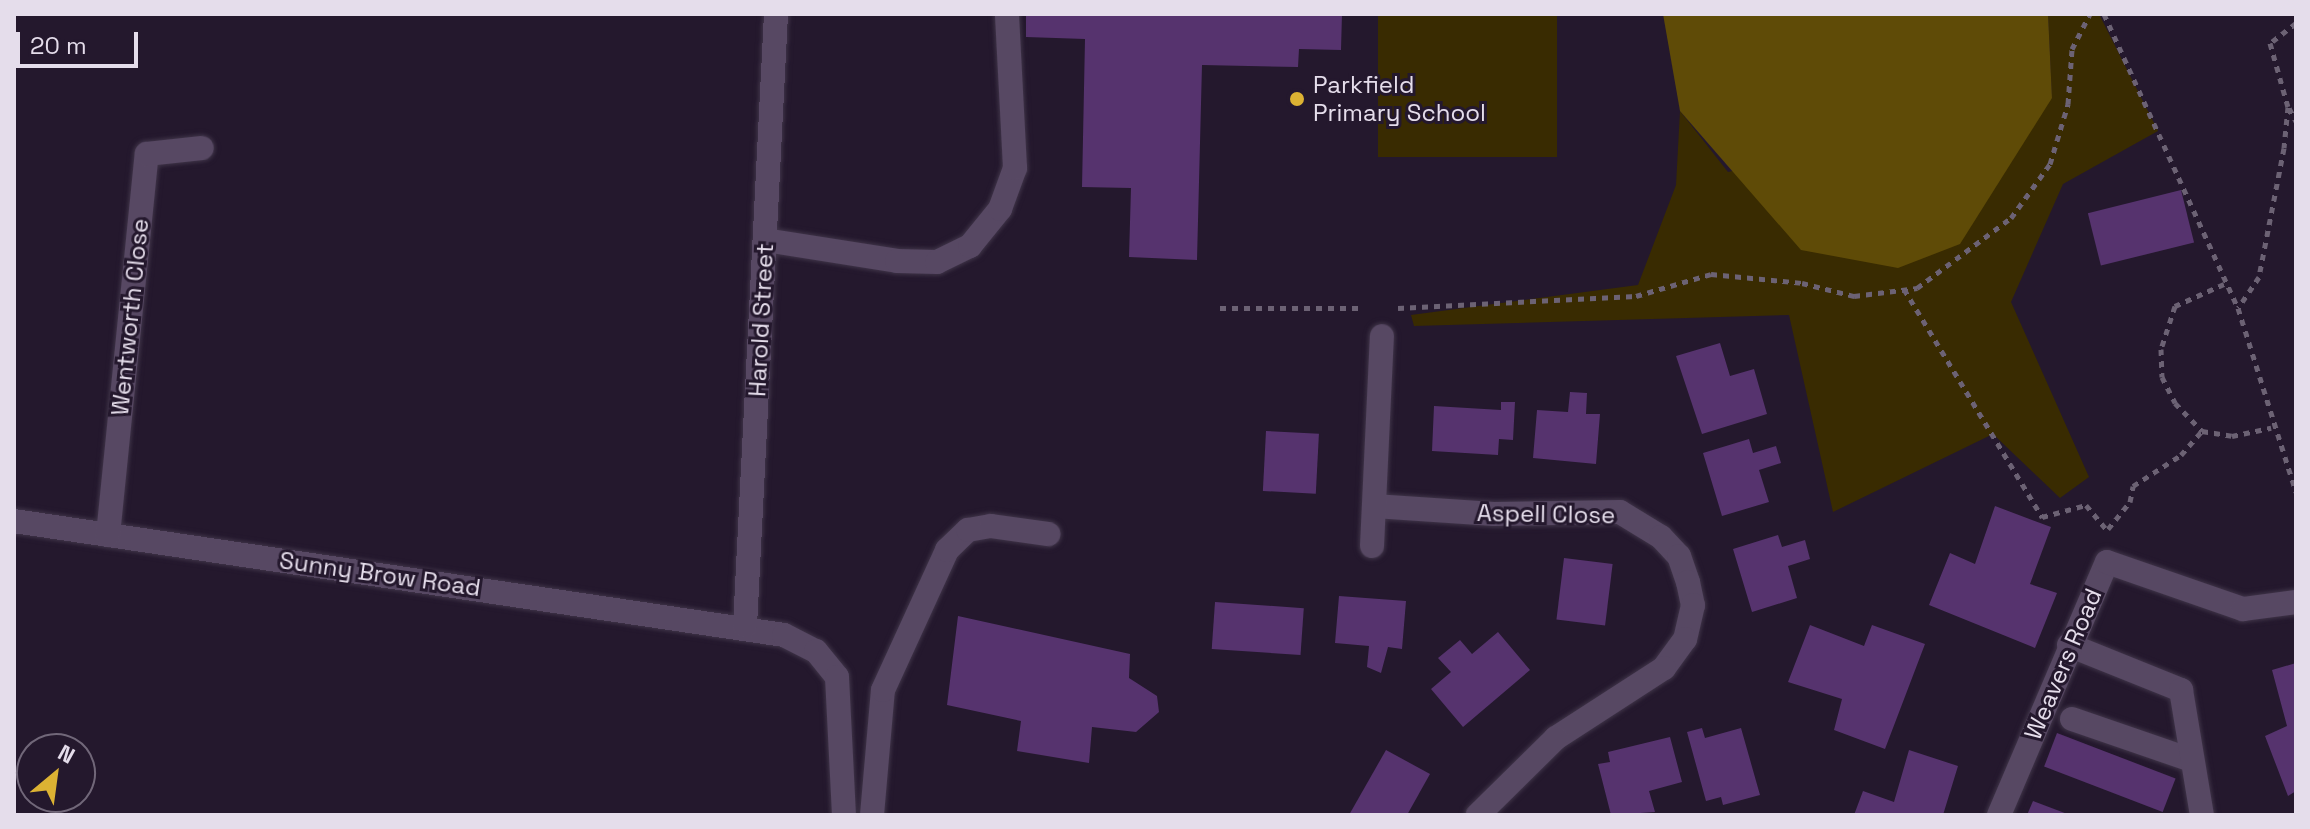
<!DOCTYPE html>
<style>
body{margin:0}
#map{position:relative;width:2310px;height:829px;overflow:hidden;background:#24182d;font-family:"Space Grotesk",sans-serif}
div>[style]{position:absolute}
.green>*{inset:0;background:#392b01;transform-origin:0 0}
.water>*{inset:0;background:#5f4b07}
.building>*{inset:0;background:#56336e;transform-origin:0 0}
.path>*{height:5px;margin-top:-2.5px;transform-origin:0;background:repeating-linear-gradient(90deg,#6c6274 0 6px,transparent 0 12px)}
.roads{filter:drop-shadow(0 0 2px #3f3448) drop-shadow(0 0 2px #3f3448)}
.lane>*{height:24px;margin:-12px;padding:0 12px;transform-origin:12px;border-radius:12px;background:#574863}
.street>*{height:24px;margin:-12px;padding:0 12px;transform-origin:12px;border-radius:12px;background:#574863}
.dots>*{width:22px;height:22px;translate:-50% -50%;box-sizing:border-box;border:4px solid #24182d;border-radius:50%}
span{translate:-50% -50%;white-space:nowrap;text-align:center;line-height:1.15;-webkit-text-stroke:6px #24182d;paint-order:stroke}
.poi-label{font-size:24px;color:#e5ddeb}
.left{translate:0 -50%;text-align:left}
.street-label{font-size:24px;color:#e5ddeb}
.frame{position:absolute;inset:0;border:16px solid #e5ddeb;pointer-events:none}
.north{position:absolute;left:16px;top:733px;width:80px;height:80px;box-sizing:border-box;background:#24182d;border:2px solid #716779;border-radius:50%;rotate:29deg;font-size:22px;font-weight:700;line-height:32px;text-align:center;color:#e5ddeb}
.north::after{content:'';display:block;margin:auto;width:28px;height:36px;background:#dcb233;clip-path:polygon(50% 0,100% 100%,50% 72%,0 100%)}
.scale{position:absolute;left:16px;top:32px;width:122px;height:36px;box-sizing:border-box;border:4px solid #e5ddeb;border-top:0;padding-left:10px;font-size:24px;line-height:28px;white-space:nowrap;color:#e5ddeb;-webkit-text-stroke:6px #24182d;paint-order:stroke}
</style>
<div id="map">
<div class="green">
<i style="left:1378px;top:14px;width:179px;height:143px"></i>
<i style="clip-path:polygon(2048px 14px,2099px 14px,2158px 131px,2063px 184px,2011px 302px,2089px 477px,2060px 498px,1993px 434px,1833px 512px,1789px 315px,1414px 326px,1411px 315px,1638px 285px,1676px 185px,1680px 111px,1728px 172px,2052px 98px)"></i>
</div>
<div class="water">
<i style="clip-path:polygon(1663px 14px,2048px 14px,2052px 98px,1960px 244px,1898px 268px,1801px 250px,1680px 111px)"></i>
</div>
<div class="building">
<i style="clip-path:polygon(1026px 14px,1342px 14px,1341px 50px,1299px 49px,1298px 67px,1202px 65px,1197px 260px,1129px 257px,1131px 188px,1082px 187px,1085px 39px,1026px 37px)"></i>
<i style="left:2181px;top:190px;width:54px;height:96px;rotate:76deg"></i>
<i style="clip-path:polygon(1720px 343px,1730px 376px,1754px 369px,1767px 414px,1702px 434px,1676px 356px)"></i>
<i style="clip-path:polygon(1570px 392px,1587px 393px,1586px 414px,1600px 414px,1596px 464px,1533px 458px,1537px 410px,1568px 412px)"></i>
<i style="clip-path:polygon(1501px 402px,1515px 402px,1513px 440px,1499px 439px,1498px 455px,1432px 451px,1434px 406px,1501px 410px)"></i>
<i style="left:1266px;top:431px;width:53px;height:60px;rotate:3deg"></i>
<i style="clip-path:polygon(1749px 439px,1753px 453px,1776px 446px,1781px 463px,1759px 470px,1769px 502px,1722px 516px,1703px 453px)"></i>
<i style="clip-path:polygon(1995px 506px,2051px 527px,2030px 584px,2057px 593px,2035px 648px,1929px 605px,1950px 553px,1975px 564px)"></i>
<i style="clip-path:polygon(1778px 535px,1782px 547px,1805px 540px,1810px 559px,1788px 566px,1797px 598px,1752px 612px,1733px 549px)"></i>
<i style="left:1564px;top:558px;width:49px;height:62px;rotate:7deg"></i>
<i style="clip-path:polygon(1339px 596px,1406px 601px,1402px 649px,1388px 647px,1381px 673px,1367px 667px,1369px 646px,1335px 643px)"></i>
<i style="left:1215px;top:602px;width:89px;height:47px;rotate:4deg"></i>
<i style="clip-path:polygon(958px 616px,1130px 654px,1129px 678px,1157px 696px,1159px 712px,1136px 732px,1092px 727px,1089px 763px,1017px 751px,1021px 721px,947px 705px)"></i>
<i style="clip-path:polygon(1810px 625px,1864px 646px,1872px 625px,1925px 644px,1885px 749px,1834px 730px,1842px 699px,1788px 682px)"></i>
<i style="clip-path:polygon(1498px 632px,1530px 670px,1463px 727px,1431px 689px,1451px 672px,1438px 658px,1460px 640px,1472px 654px)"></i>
<i style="clip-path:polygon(2296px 663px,2296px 791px,2288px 796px,2265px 736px,2287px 726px,2272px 670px)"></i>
<i style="clip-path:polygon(1702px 728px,1705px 738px,1741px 728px,1760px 795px,1723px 805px,1721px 797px,1706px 801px,1687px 732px)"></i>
<i style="left:2057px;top:733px;width:127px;height:36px;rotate:21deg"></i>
<i style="clip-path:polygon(1670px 737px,1682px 782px,1649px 791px,1655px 812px,1611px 815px,1598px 764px,1610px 762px,1608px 752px)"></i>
<i style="clip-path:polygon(1386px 750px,1430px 774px,1407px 815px,1349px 815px)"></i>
<i style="clip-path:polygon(1909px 750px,1958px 766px,1943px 815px,1854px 815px,1863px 791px,1894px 802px)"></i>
<i style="clip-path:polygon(2033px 801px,2070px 815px,2027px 815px)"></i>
</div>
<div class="path">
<i style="left:2104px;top:14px;width:323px;rotate:65.5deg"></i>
<i style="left:2296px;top:23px;width:33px;rotate:142deg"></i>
<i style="left:2270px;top:43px;width:66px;rotate:74.3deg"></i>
<i style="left:2288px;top:107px;width:41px;rotate:95.6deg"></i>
<i style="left:2284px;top:148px;width:131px;rotate:101deg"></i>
<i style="left:2259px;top:277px;width:37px;rotate:124deg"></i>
<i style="left:2238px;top:308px;width:193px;rotate:72.5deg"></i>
<i style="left:2289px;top:108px;width:15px;rotate:62deg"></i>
<i style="left:2224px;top:284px;width:54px;rotate:155.8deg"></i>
<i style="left:2175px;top:306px;width:45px;rotate:108deg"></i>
<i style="left:2161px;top:349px;width:28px;rotate:88deg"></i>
<i style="left:2162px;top:377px;width:29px;rotate:63deg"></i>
<i style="left:2175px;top:403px;width:39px;rotate:46deg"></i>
<i style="left:2202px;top:431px;width:30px;rotate:9deg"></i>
<i style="left:2232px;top:436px;width:40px;rotate:-12deg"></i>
<i style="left:1904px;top:289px;width:267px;rotate:58.8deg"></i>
<i style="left:2042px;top:517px;width:46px;rotate:-15.3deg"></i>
<i style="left:2086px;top:505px;width:34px;rotate:50deg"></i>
<i style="left:1220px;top:308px;width:144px"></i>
<i style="left:1398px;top:308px;width:238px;rotate:-2.9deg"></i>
<i style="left:1636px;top:296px;width:78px;rotate:-16.3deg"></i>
<i style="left:1711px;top:274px;width:91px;rotate:5.6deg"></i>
<i style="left:1802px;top:283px;width:54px;rotate:14deg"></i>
<i style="left:1854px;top:296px;width:64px;rotate:-7.2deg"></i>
<i style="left:1917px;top:288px;width:117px;rotate:-36.7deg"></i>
<i style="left:2011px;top:218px;width:67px;rotate:-54.2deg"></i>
<i style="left:2050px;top:164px;width:63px;rotate:-73.3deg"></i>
<i style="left:2068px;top:104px;width:55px;rotate:-85.8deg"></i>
<i style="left:2072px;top:49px;width:39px;rotate:-63deg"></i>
<i style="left:2108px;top:529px;width:35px;rotate:-51deg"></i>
<i style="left:2130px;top:502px;width:16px;rotate:-79deg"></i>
<i style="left:2133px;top:486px;width:57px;rotate:-32.9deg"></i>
<i style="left:2181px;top:455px;width:32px;rotate:-49deg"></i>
</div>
<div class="roads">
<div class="lane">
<i style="left:765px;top:240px;width:134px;rotate:9deg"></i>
<i style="left:897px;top:261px;width:40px;rotate:1.4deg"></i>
<i style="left:937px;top:262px;width:37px;rotate:-26deg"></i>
<i style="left:970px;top:246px;width:48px;rotate:-51deg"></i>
<i style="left:1000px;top:209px;width:44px;rotate:-69.9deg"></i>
<i style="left:1015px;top:168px;width:154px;rotate:-93deg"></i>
<i style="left:2072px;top:719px;width:126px;rotate:19deg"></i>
<i style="left:872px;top:815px;width:125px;rotate:-85deg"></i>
<i style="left:883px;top:690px;width:154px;rotate:-65.4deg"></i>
<i style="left:947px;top:550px;width:29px;rotate:-44deg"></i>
<i style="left:968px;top:530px;width:23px;rotate:-10deg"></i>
<i style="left:991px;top:526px;width:58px;rotate:8deg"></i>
</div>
<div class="street">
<i style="left:1374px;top:506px;width:120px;rotate:3.8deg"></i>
<i style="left:1494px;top:514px;width:126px;rotate:-0.9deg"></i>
<i style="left:1620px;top:512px;width:48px;rotate:31.4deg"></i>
<i style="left:1661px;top:537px;width:26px;rotate:47deg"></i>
<i style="left:1679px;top:556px;width:28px;rotate:71deg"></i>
<i style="left:1688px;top:582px;width:24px;rotate:78deg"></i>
<i style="left:1693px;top:605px;width:35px;rotate:103deg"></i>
<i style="left:1685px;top:639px;width:36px;rotate:126deg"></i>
<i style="left:1664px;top:668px;width:129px;rotate:147.1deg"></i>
<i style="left:1556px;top:738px;width:110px;rotate:135.4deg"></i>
<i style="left:14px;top:521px;width:778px;rotate:8.42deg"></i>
<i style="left:784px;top:635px;width:36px;rotate:27deg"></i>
<i style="left:816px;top:651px;width:33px;rotate:51deg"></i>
<i style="left:837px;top:677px;width:138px;rotate:87.1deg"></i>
<i style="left:108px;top:535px;width:383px;rotate:-84.2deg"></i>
<i style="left:147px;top:154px;width:55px;rotate:-6.2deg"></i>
<i style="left:1372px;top:546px;width:210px;rotate:-87.3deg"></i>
<i style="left:745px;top:626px;width:613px;rotate:-87.1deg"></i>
<i style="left:2069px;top:645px;width:121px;rotate:21.9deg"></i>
<i style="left:2181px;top:690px;width:127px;rotate:80.5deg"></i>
<i style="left:1999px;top:815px;width:275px;rotate:-66.9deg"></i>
<i style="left:2107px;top:562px;width:144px;rotate:19.1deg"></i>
<i style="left:2243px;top:609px;width:53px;rotate:-7.5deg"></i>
</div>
</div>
<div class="dots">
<i style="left:1297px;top:99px;background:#dcb233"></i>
</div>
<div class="poi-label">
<span class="left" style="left:1313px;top:99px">Parkfield<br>Primary School</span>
</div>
<div class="street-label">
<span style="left:130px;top:317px;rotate:-84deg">Wentworth Close</span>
<span style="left:761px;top:320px;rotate:-87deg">Harold Street</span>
<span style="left:1546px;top:514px;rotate:1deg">Aspell Close</span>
<span style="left:380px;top:574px;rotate:8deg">Sunny Brow Road</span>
<span style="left:2063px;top:664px;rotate:-67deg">Weavers Road</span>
</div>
<div class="frame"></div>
<div class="north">N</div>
<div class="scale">20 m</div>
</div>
